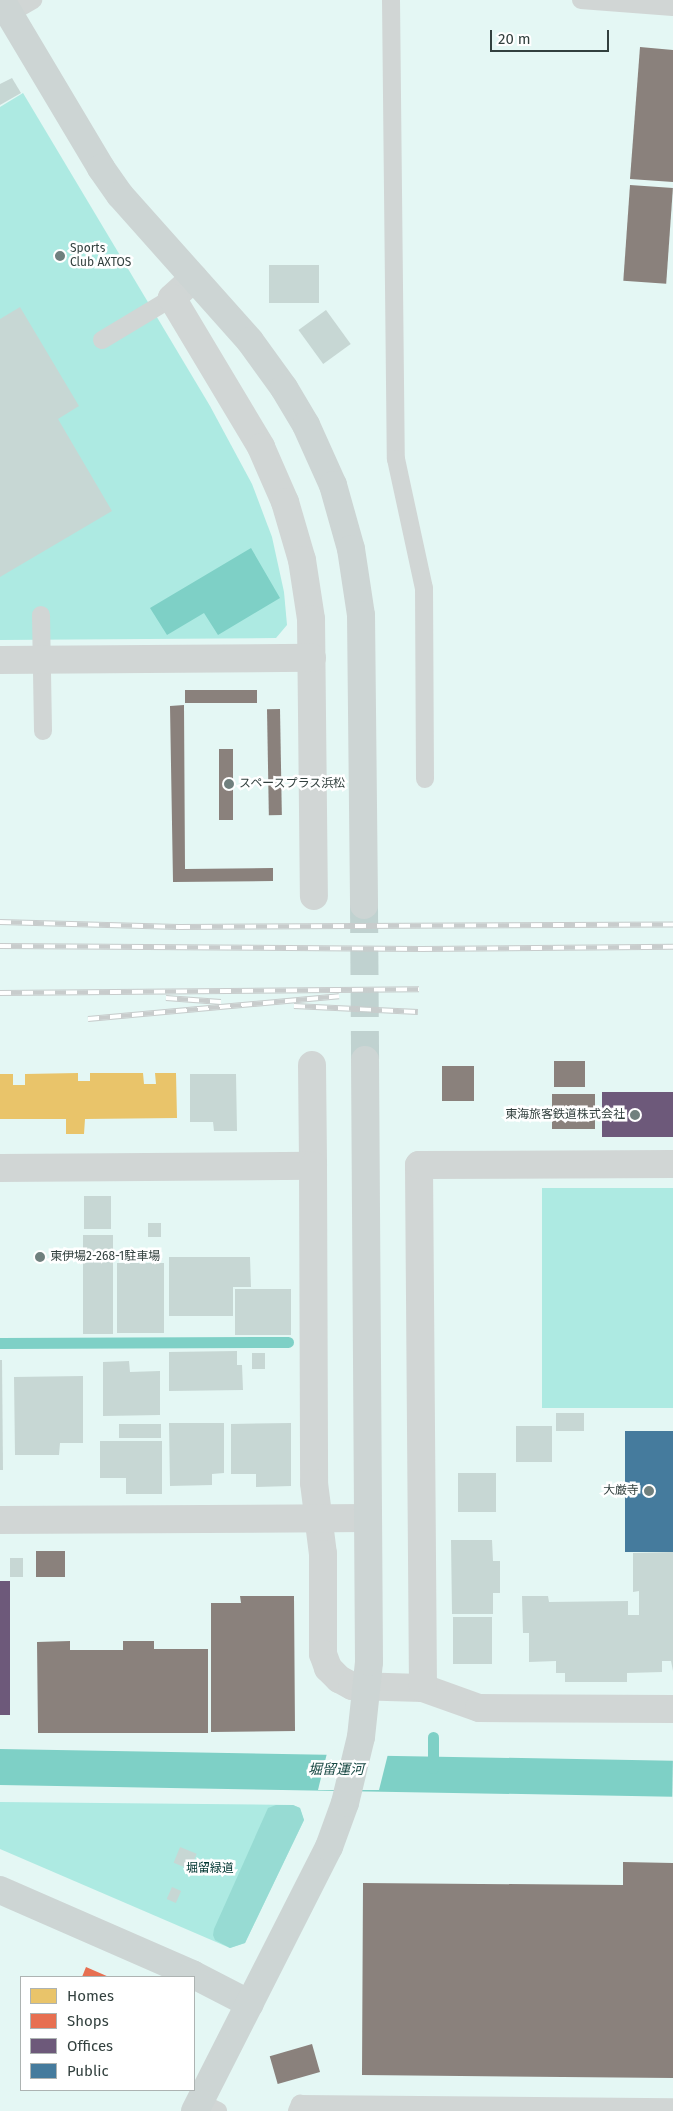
<!DOCTYPE html>
<meta charset="utf-8">
<style>
body{margin:0}
#map{position:relative;width:673px;height:2111px;overflow:hidden;background:#e4f7f4;font-family:"Fira Sans","Noto Sans JP",sans-serif}
div>[style]{position:absolute}
.green>*{inset:0;background:#adeae2;transform-origin:0 0}
.forest>*{inset:0;background:#97dbd3}
.water>*{inset:0;background:#7ed0c6;transform-origin:0 0}
.pier>*{inset:0;background:#e4f7f4}
.homes>*{inset:0;background:#e9c46a}
.shops>*{inset:0;background:#e76f51}
.offices>*{inset:0;background:#6d597a;transform-origin:0 0}
.public>*{inset:0;background:#457b9d;transform-origin:0 0}
.industry>*{inset:0;background:#8a817c;transform-origin:0 0}
.stream>*{height:11px;margin:-5.5px;padding:0 5.5px;transform-origin:5.5px;border-radius:5.5px;background:#7ed0c6}
.building>*{inset:0;background:#c7d7d4;transform-origin:0 0}
.secondary-tunnel>*{height:28px;margin-top:-14px;transform-origin:0;background:repeating-linear-gradient(90deg,#c0d2d0 0 28px,transparent 0 42px)}
.lane>*{height:18px;margin:-9px;padding:0 9px;transform-origin:9px;border-radius:9px;background:#d1d6d5}
.street>*{height:28px;margin:-14px;padding:0 14px;transform-origin:14px;border-radius:14px;background:#d1d6d5}
.secondary>*{height:28px;margin:-14px;padding:0 14px;transform-origin:14px;border-radius:14px;background:#cdd5d4}
.rail>*{height:5.5px;margin-top:-2.75px;transform-origin:0;background:repeating-linear-gradient(90deg,#fff 0 11px,#c8cccc 0 22px);box-sizing:border-box;border-block:1px solid #c8cccc}
.dots>*{width:14px;height:14px;translate:-50% -50%;box-sizing:border-box;border:2px solid #fff;border-radius:50%}
span{translate:-50% -50%;white-space:nowrap;text-align:center;line-height:1.15;-webkit-text-stroke:5px #fff;paint-order:stroke}
.poi-label{font-size:12px;color:#32403e}
.left{translate:0 -50%;text-align:left}
.right{translate:-100% -50%;text-align:right}
.park-label{font-size:12px;color:#003631}
.water-label{font-size:14px;color:#1a4a45;font-style:italic}
.legend{position:absolute;left:20px;top:1976px;width:175px;height:115px;box-sizing:border-box;background:#fff;border:1px solid #adb3b2;margin:0;padding:6px 9px;list-style:none;font-size:15px;color:#32403e}
.legend li{display:flex;align-items:center;gap:10px;height:25px}
.legend b{width:25px;border:1px solid #adb3b2}
.scale{position:absolute;left:490px;top:30px;width:119px;height:22px;box-sizing:border-box;border:2px solid #32403e;border-top:0;padding-left:6px;font-size:15px;line-height:18px;white-space:nowrap;color:#32403e;-webkit-text-stroke:4px #fff;paint-order:stroke}
</style>
<div id="map">
<div class="green">
<i style="clip-path:polygon(23px 93px,210px 406px,252px 484px,272px 537px,284px 592px,287px 625px,276px 638px,0 640px,0 107px)"></i>
<i style="left:673px;top:1188px;width:220px;height:131px;rotate:90deg"></i>
<i style="clip-path:polygon(0 1802px,293px 1805px,300px 1808px,304px 1820px,245px 1943px,230px 1948px,0 1849px)"></i>
</div>
<div class="forest">
<i style="clip-path:polygon(276px 1805px,293px 1805px,300px 1808px,304px 1820px,245px 1943px,230px 1948px,215px 1940px,213px 1935px,214px 1929px,268px 1808px)"></i>
</div>
<div class="water">
<i style="clip-path:polygon(251px 548px,280px 598px,218px 635px,204px 613px,167px 635px,150px 608px)"></i>
<i style="left:0;top:1749px;width:673px;height:36px;rotate:1deg"></i>
</div>
<div class="pier">
<i style="clip-path:polygon(328px 1749px,389px 1750px,379px 1790px,318px 1790px)"></i>
</div>
<div class="homes">
<i style="clip-path:polygon(78px 1073px,78px 1081px,90px 1081px,90px 1073px,143px 1073px,144px 1084px,156px 1084px,155px 1073px,176px 1073px,177px 1118px,85px 1119px,84px 1134px,66px 1134px,66px 1119px,0 1119px,0 1074px,13px 1074px,13px 1085px,25px 1085px,25px 1074px)"></i>
</div>
<div class="shops">
<i style="clip-path:polygon(86px 1967px,109px 1977px,82px 1977px)"></i>
</div>
<div class="offices">
<i style="left:602px;top:1092px;width:71px;height:45px"></i>
<i style="left:10px;top:1581px;width:134px;height:10px;rotate:90deg"></i>
</div>
<div class="public">
<i style="left:625px;top:1431px;width:48px;height:121px"></i>
</div>
<div class="industry">
<i style="clip-path:polygon(640px 47px,673px 50px,673px 182px,630px 179px)"></i>
<i style="left:630px;top:185px;width:43px;height:96px;rotate:4deg"></i>
<i style="left:257px;top:690px;width:13px;height:72px;rotate:90deg"></i>
<i style="clip-path:polygon(184px 705px,185px 869px,273px 868px,273px 881px,173px 882px,170px 706px)"></i>
<i style="left:280px;top:709px;width:106px;height:13px;rotate:89deg"></i>
<i style="left:219px;top:749px;width:14px;height:71px"></i>
<i style="left:585px;top:1061px;width:26px;height:31px;rotate:90deg"></i>
<i style="left:442px;top:1066px;width:32px;height:35px"></i>
<i style="left:552px;top:1094px;width:43px;height:35px"></i>
<i style="left:36px;top:1551px;width:29px;height:26px"></i>
<i style="clip-path:polygon(240px 1596px,294px 1596px,295px 1731px,211px 1732px,211px 1603px,241px 1603px)"></i>
<i style="clip-path:polygon(70px 1641px,70px 1650px,123px 1650px,123px 1641px,154px 1641px,154px 1649px,208px 1649px,208px 1733px,38px 1733px,37px 1642px)"></i>
<i style="clip-path:polygon(623px 1862px,673px 1863px,673px 2078px,362px 2075px,363px 1883px,623px 1885px)"></i>
<i style="left:312px;top:2044px;width:29px;height:44px;rotate:74deg"></i>
</div>
<div class="stream">
<i style="left:0;top:1343px;width:288px;rotate:-0.2deg"></i>
<i style="left:433px;top:1768px;width:31px;rotate:-90deg"></i>
</div>
<div class="building">
<i style="clip-path:polygon(12px 78px,21px 93px,0 105px,0 84px)"></i>
<i style="left:319px;top:265px;width:38px;height:50px;rotate:90deg"></i>
<i style="clip-path:polygon(20px 307px,79px 406px,58px 419px,112px 511px,0 577px,0 319px)"></i>
<i style="left:326px;top:310px;width:42px;height:34px;rotate:54deg"></i>
<i style="clip-path:polygon(190px 1074px,236px 1074px,237px 1131px,214px 1131px,213px 1122px,190px 1122px)"></i>
<i style="left:84px;top:1196px;width:27px;height:33px"></i>
<i style="left:148px;top:1223px;width:13px;height:14px"></i>
<i style="left:83px;top:1235px;width:30px;height:99px"></i>
<i style="clip-path:polygon(169px 1257px,250px 1257px,251px 1287px,233px 1287px,233px 1316px,169px 1316px)"></i>
<i style="left:164px;top:1263px;width:70px;height:47px;rotate:90deg"></i>
<i style="left:291px;top:1289px;width:46px;height:56px;rotate:90deg"></i>
<i style="clip-path:polygon(237px 1351px,237px 1365px,242px 1365px,243px 1390px,169px 1391px,169px 1352px)"></i>
<i style="left:252px;top:1353px;width:13px;height:16px"></i>
<i style="clip-path:polygon(0 1360px,2px 1360px,3px 1470px,0 1470px)"></i>
<i style="clip-path:polygon(129px 1361px,130px 1372px,160px 1371px,160px 1415px,103px 1416px,103px 1362px)"></i>
<i style="clip-path:polygon(83px 1376px,83px 1443px,60px 1443px,59px 1455px,15px 1455px,14px 1377px)"></i>
<i style="left:556px;top:1413px;width:28px;height:18px"></i>
<i style="clip-path:polygon(169px 1423px,224px 1423px,224px 1473px,212px 1474px,212px 1485px,170px 1486px)"></i>
<i style="clip-path:polygon(291px 1423px,291px 1486px,256px 1487px,256px 1474px,231px 1474px,231px 1424px)"></i>
<i style="left:119px;top:1424px;width:42px;height:14px"></i>
<i style="left:516px;top:1426px;width:36px;height:36px"></i>
<i style="clip-path:polygon(100px 1441px,162px 1441px,162px 1494px,126px 1494px,126px 1478px,100px 1478px)"></i>
<i style="left:458px;top:1473px;width:38px;height:39px"></i>
<i style="clip-path:polygon(451px 1540px,492px 1540px,493px 1561px,500px 1561px,500px 1593px,493px 1593px,493px 1614px,452px 1614px)"></i>
<i style="clip-path:polygon(673px 1552px,673px 1671px,671px 1661px,662px 1661px,662px 1672px,627px 1673px,627px 1682px,565px 1682px,565px 1673px,556px 1673px,556px 1661px,529px 1662px,529px 1633px,523px 1633px,522px 1596px,548px 1596px,549px 1602px,628px 1601px,628px 1615px,639px 1615px,639px 1591px,633px 1592px,633px 1553px)"></i>
<i style="left:10px;top:1558px;width:13px;height:19px"></i>
<i style="left:453px;top:1617px;width:39px;height:47px"></i>
<i style="left:180px;top:1847px;width:18px;height:17px;rotate:22deg"></i>
<i style="left:172px;top:1887px;width:10px;height:13px;rotate:24deg"></i>
</div>
<div class="secondary-tunnel">
<i style="left:364px;top:905px;width:155px;rotate:89.6deg"></i>
</div>
<div class="lane">
<i style="left:391px;top:0;width:459px;rotate:89.4deg"></i>
<i style="left:396px;top:459px;width:132px;rotate:77.8deg"></i>
<i style="left:424px;top:588px;width:191px;rotate:89.7deg"></i>
<i style="left:581px;top:0;width:92px;rotate:4.4deg"></i>
<i style="left:9px;top:14px;width:28px;rotate:-30deg"></i>
<i style="left:102px;top:340px;width:82px;rotate:-31deg"></i>
<i style="left:41px;top:615px;width:116px;rotate:89deg"></i>
<i style="left:199px;top:2102px;width:21px;rotate:25deg"></i>
<i style="left:297px;top:2111px;width:8px;rotate:-67deg"></i>
<i style="left:300px;top:2104px;width:373px;rotate:0.5deg"></i>
</div>
<div class="street">
<i style="left:194px;top:278px;width:30px;rotate:138deg"></i>
<i style="left:172px;top:298px;width:174px;rotate:59.1deg"></i>
<i style="left:261px;top:447px;width:60px;rotate:66.4deg"></i>
<i style="left:285px;top:502px;width:60px;rotate:73.7deg"></i>
<i style="left:302px;top:560px;width:60px;rotate:81.3deg"></i>
<i style="left:311px;top:619px;width:277px;rotate:89.4deg"></i>
<i style="left:0;top:660px;width:312px;rotate:-0.4deg"></i>
<i style="left:312px;top:1065px;width:101px;rotate:89.4deg"></i>
<i style="left:0;top:1168px;width:313px;rotate:-0.4deg"></i>
<i style="left:313px;top:1166px;width:317px;rotate:89.8deg"></i>
<i style="left:314px;top:1483px;width:72px;rotate:82.8deg"></i>
<i style="left:323px;top:1554px;width:100px;rotate:90deg"></i>
<i style="left:323px;top:1654px;width:15px;rotate:70deg"></i>
<i style="left:328px;top:1668px;width:16px;rotate:45deg"></i>
<i style="left:339px;top:1679px;width:15px;rotate:28deg"></i>
<i style="left:352px;top:1686px;width:71px;rotate:1.6deg"></i>
<i style="left:423px;top:1688px;width:59px;rotate:19.7deg"></i>
<i style="left:479px;top:1708px;width:194px;rotate:0.3deg"></i>
<i style="left:0;top:1520px;width:368px;rotate:-0.3deg"></i>
<i style="left:423px;top:1688px;width:523px;rotate:-90.44deg"></i>
<i style="left:419px;top:1165px;width:254px;rotate:-0.2deg"></i>
</div>
<div class="secondary">
<i style="left:1px;top:0;width:196px;rotate:59.2deg"></i>
<i style="left:101px;top:168px;width:33px;rotate:55deg"></i>
<i style="left:120px;top:195px;width:195px;rotate:48.3deg"></i>
<i style="left:250px;top:341px;width:58px;rotate:54.1deg"></i>
<i style="left:284px;top:388px;width:43px;rotate:59.3deg"></i>
<i style="left:306px;top:425px;width:66px;rotate:65.8deg"></i>
<i style="left:333px;top:485px;width:66px;rotate:74.3deg"></i>
<i style="left:351px;top:549px;width:67px;rotate:81.4deg"></i>
<i style="left:361px;top:615px;width:290px;rotate:89.4deg"></i>
<i style="left:0;top:1890px;width:210px;rotate:23.6deg"></i>
<i style="left:192px;top:1974px;width:65px;rotate:27.3deg"></i>
<i style="left:195px;top:2111px;width:296px;rotate:-63.1deg"></i>
<i style="left:329px;top:1847px;width:47px;rotate:-70deg"></i>
<i style="left:345px;top:1803px;width:68px;rotate:-76.4deg"></i>
<i style="left:361px;top:1737px;width:75px;rotate:-83.9deg"></i>
<i style="left:369px;top:1662px;width:602px;rotate:-90.38deg"></i>
</div>
<div class="rail">
<i style="left:0;top:922px;width:179px;rotate:1.6deg"></i>
<i style="left:179px;top:927px;width:494px;rotate:-0.3deg"></i>
<i style="left:0;top:946px;width:421px;rotate:0.4deg"></i>
<i style="left:421px;top:949px;width:252px;rotate:-0.5deg"></i>
<i style="left:0;top:993px;width:419px;rotate:-0.5deg"></i>
<i style="left:166px;top:998px;width:55px;rotate:4.2deg"></i>
<i style="left:294px;top:1006px;width:124px;rotate:2.8deg"></i>
<i style="left:88px;top:1019px;width:252px;rotate:-5.2deg"></i>
</div>
<div class="dots">
<i style="left:60px;top:256px;background:#70807e"></i>
<i style="left:229px;top:784px;background:#70807e"></i>
<i style="left:635px;top:1115px;background:#70807e"></i>
<i style="left:40px;top:1257px;background:#70807e"></i>
<i style="left:649px;top:1491px;background:#70807e"></i>
</div>
<div class="poi-label">
<span class="left" style="left:70px;top:256px">Sports<br>Club AXTOS</span>
<span class="left" style="left:239px;top:784px">スペースプラス浜松</span>
<span class="right" style="left:625px;top:1115px">東海旅客鉄道株式会社</span>
<span class="left" style="left:50px;top:1257px">東伊場2-268-1駐車場</span>
<span class="right" style="left:639px;top:1491px">大厳寺</span>
</div>
<div class="park-label">
<span style="left:210px;top:1869px">堀留緑道</span>
</div>
<div class="water-label">
<span style="left:336px;top:1770px">堀留運河</span>
</div>
<ul class="legend">
<li><b style="height:14px;background:#e9c46a"></b>Homes</li>
<li><b style="height:14px;background:#e76f51"></b>Shops</li>
<li><b style="height:14px;background:#6d597a"></b>Offices</li>
<li><b style="height:14px;background:#457b9d"></b>Public</li>
</ul>
<div class="scale">20 m</div>
</div>
